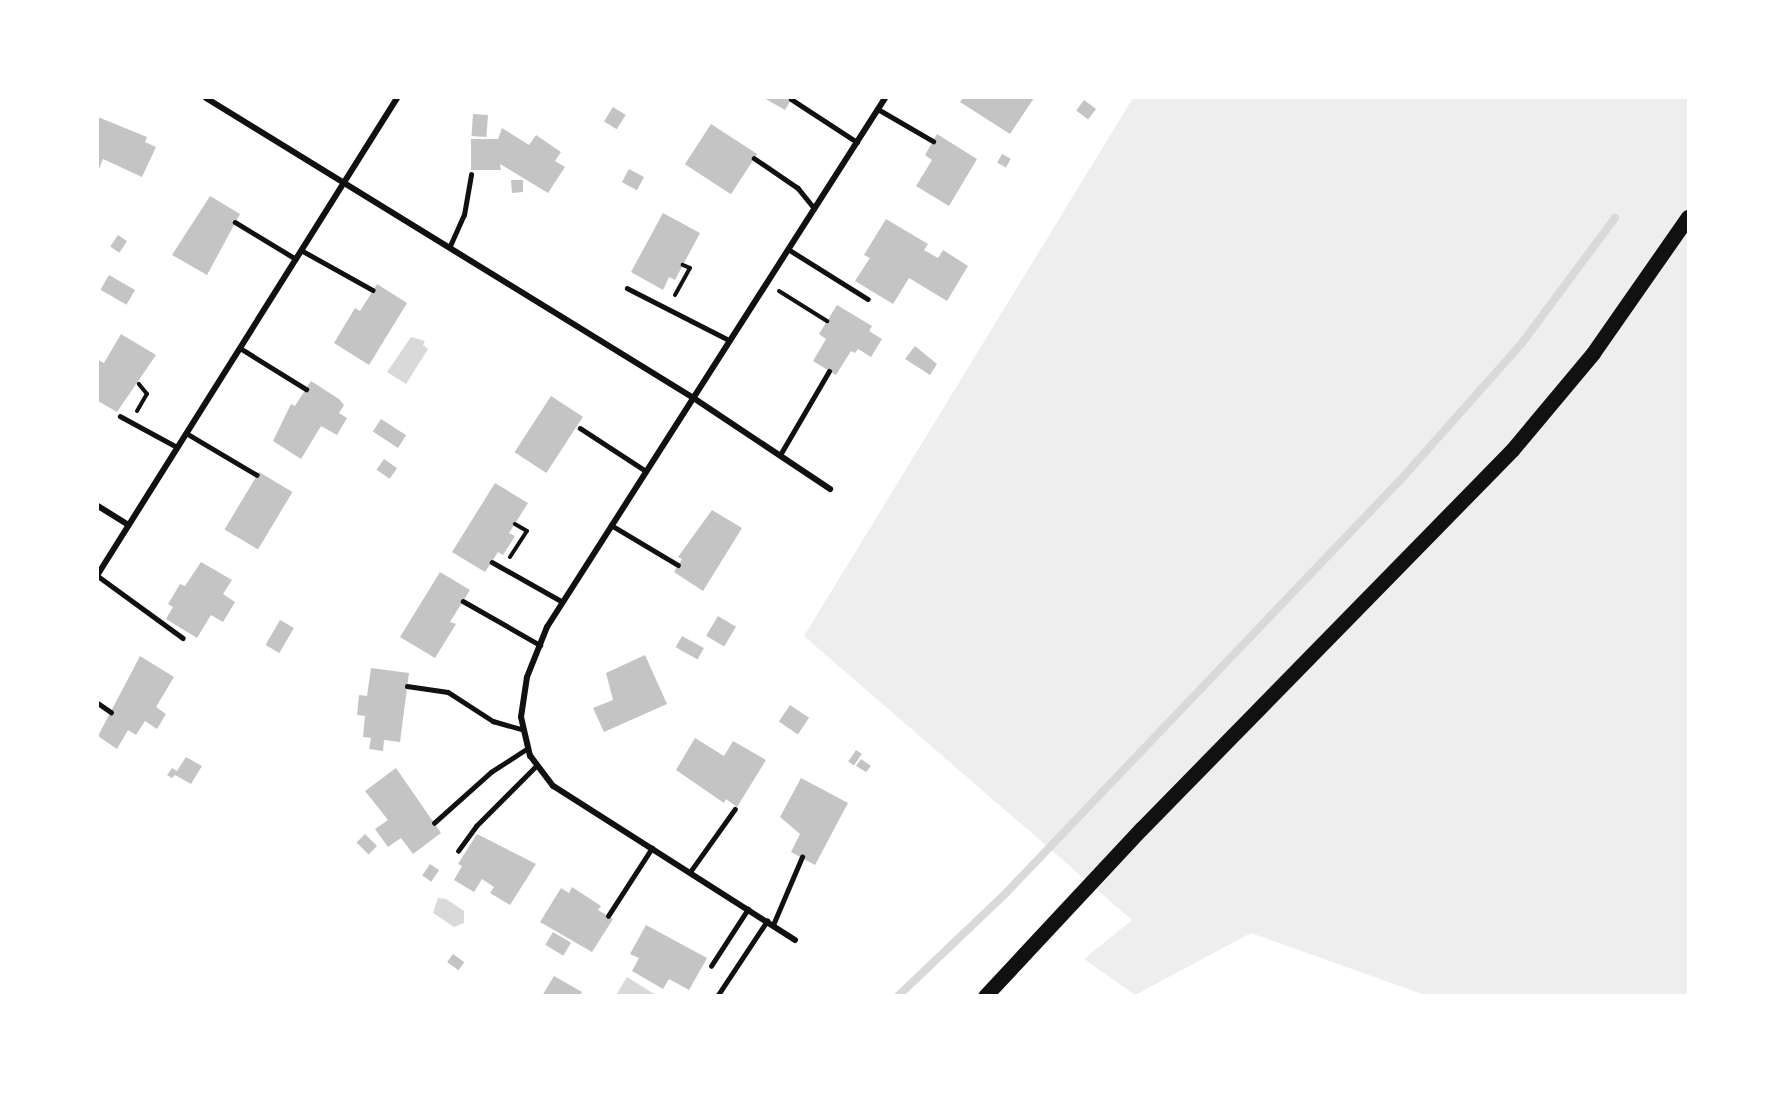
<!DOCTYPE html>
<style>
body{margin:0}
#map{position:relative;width:1786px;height:1093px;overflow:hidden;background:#fff;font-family:Helvetica,sans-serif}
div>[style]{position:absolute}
.green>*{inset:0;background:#eee}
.water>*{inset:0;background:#d9d9d9}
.stream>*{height:8px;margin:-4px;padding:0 4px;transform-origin:4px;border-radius:4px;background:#d9d9d9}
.building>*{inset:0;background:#c4c4c4;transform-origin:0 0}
.path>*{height:4px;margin:-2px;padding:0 2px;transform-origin:2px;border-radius:2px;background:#111}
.service>*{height:4.5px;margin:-2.25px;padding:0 2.25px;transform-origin:2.25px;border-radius:2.25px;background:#111}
.minor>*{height:6px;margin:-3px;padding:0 3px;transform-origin:3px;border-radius:3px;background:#111}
.primary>*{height:15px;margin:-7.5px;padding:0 7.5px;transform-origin:7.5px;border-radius:7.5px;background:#111}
span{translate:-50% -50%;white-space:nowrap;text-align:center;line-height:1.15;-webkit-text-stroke:4.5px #fff;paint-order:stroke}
.frame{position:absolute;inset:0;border:99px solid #fff;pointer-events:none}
</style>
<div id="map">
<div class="green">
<i style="clip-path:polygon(1133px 98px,1688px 98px,1688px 995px,1425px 995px,1251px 933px,1135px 995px,1084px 959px,1132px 920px,804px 636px)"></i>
</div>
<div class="water">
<i style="clip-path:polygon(411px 337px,425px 341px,423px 345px,428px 349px,406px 384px,387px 372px)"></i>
<i style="clip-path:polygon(438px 898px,446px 899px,464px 911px,464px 923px,454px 927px,433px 913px)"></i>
<i style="clip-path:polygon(627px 977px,656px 995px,616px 995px)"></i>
</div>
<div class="stream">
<i style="left:898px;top:996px;width:148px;rotate:-43.6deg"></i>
<i style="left:1005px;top:894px;width:578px;rotate:-46.33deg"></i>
<i style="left:1404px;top:476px;width:178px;rotate:-48.4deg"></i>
<i style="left:1522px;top:343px;width:156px;rotate:-53.4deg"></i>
</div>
<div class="building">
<i style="clip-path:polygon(764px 98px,792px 98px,785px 110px)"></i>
<i style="clip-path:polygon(963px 98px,1034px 98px,1010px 134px,960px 102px)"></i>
<i style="left:1084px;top:100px;width:15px;height:13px;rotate:37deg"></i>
<i style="left:613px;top:107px;width:15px;height:17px;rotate:32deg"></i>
<i style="left:473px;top:114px;width:15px;height:22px;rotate:4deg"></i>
<i style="clip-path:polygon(98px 117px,147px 137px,145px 142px,156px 147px,142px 177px,103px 159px,98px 172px)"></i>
<i style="left:711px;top:124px;width:55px;height:48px;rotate:33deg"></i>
<i style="clip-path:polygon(502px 128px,529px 145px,536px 135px,561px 152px,555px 161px,565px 167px,548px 193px,500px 164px,501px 170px,471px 170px,471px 139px,498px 139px)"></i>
<i style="clip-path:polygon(937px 134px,977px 159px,949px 206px,916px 186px,932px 160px,925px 155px)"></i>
<i style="left:1002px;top:154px;width:10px;height:10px;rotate:29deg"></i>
<i style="left:629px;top:169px;width:17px;height:15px;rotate:28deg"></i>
<i style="clip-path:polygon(511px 180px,523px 180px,523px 192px,512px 193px)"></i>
<i style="clip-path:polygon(210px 196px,240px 214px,207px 275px,172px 255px)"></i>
<i style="clip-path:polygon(663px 213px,700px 233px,675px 280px,669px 277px,663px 290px,631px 272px)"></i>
<i style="clip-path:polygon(886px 219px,928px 244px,924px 250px,938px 258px,943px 250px,968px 266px,947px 301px,909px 278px,893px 304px,855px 281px,870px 258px,864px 255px)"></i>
<i style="left:118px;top:235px;width:11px;height:14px;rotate:34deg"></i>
<i style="left:109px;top:275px;width:30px;height:17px;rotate:30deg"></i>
<i style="clip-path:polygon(377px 284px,407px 303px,369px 365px,334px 343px,355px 308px,360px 311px)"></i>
<i style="clip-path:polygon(837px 305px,872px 326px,869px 331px,882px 339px,871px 357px,858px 349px,855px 353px,851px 351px,836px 375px,813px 361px,826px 339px,819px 334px)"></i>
<i style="clip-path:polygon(121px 334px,156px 355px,117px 412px,98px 401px,98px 360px,104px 363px)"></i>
<i style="clip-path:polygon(915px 346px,937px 364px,930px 375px,905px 359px)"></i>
<i style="clip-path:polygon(311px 381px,339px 399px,344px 405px,339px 413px,347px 418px,337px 435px,321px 426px,301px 459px,273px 441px,291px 404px,295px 406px)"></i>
<i style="left:551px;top:396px;width:38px;height:67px;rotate:33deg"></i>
<i style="left:381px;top:419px;width:30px;height:15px;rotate:33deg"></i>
<i style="left:384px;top:459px;width:16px;height:13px;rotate:35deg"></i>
<i style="left:259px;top:472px;width:39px;height:67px;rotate:31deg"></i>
<i style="clip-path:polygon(495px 483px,528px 503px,509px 533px,515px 536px,503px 555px,498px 552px,485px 572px,452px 552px)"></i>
<i style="clip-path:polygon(712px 510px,742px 528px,703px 591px,674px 572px,682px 559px,678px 557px)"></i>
<i style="clip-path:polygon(201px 562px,232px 580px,223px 594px,235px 602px,223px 622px,211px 615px,197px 638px,166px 619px,173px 607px,168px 604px,180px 584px,185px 586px)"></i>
<i style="clip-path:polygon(440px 572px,470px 590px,450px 622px,456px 624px,435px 658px,400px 637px)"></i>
<i style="left:718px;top:616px;width:21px;height:23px;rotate:31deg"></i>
<i style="left:280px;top:620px;width:16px;height:29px;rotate:30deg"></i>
<i style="left:682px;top:636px;width:25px;height:13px;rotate:29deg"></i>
<i style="clip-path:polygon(645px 655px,667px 704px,604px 732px,593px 708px,613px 700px,606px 673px)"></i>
<i style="clip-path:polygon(140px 656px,174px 677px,156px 707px,166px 714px,157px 729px,145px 721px,136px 735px,128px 730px,117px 749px,98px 736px)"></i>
<i style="clip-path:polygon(371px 668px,409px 673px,400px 742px,384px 740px,383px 751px,369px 749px,371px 738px,363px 737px,365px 716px,357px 715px,359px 695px,367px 696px)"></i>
<i style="left:790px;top:705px;width:23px;height:20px;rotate:34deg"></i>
<i style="clip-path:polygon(695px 738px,724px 756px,733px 741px,766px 760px,737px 807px,726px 799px,724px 803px,676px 770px)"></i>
<i style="left:856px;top:750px;width:7px;height:14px;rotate:34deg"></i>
<i style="clip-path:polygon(186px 757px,202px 766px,191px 784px,175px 775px,172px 778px,167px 775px,172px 768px,177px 771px)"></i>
<i style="clip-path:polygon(861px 759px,871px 766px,866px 772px,856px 766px)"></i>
<i style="clip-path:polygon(396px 768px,441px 833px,413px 854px,401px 838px,388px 847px,375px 829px,388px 820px,365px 791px)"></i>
<i style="clip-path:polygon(801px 778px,848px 803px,815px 865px,791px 852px,800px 834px,780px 817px)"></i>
<i style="left:365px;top:834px;width:17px;height:12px;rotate:45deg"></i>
<i style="clip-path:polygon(477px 834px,536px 864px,510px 905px,490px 893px,494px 887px,482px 879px,474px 892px,454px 880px,462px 866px,458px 864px)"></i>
<i style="left:430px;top:864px;width:11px;height:14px;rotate:34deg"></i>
<i style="clip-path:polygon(572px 887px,601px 906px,598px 910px,613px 919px,592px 952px,540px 922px,561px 888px,569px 893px)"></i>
<i style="clip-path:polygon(646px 925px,707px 958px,689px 990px,669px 979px,663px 989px,632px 971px,639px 958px,630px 954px)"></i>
<i style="left:553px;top:932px;width:21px;height:15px;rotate:31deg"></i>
<i style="left:453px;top:954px;width:14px;height:10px;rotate:36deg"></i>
<i style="clip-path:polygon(554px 976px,582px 992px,580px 996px,542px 996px)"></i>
</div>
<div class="path">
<i style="left:779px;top:291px;width:57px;rotate:32deg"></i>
<i style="left:675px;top:295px;width:31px;rotate:-61deg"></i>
<i style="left:690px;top:268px;width:8px;rotate:-157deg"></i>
<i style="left:137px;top:411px;width:20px;rotate:-60deg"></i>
<i style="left:147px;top:394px;width:13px;rotate:-129deg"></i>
<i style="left:510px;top:557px;width:31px;rotate:-57deg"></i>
<i style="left:527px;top:531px;width:14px;rotate:-150deg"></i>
</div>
<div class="service">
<i style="left:791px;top:99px;width:79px;rotate:33.1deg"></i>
<i style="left:878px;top:109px;width:64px;rotate:30.2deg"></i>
<i style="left:754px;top:158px;width:53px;rotate:34.3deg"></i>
<i style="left:798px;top:188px;width:26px;rotate:51deg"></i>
<i style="left:235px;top:222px;width:71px;rotate:31.2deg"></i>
<i style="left:450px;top:246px;width:34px;rotate:-66deg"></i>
<i style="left:464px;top:215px;width:41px;rotate:-80.1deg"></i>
<i style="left:788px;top:249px;width:94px;rotate:32deg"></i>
<i style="left:301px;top:250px;width:82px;rotate:29.1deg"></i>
<i style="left:627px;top:288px;width:114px;rotate:27deg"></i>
<i style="left:240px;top:348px;width:78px;rotate:31.8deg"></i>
<i style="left:120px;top:416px;width:65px;rotate:28.5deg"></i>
<i style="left:580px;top:428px;width:79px;rotate:33.1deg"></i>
<i style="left:186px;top:433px;width:82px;rotate:30.6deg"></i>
<i style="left:780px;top:455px;width:97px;rotate:-59.7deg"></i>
<i style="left:611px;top:525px;width:78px;rotate:30.8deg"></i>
<i style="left:492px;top:562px;width:81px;rotate:29.4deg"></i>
<i style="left:98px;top:576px;width:105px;rotate:36.1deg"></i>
<i style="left:463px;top:601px;width:89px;rotate:29.7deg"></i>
<i style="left:407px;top:686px;width:41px;rotate:8.3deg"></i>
<i style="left:448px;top:692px;width:54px;rotate:32.8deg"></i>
<i style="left:493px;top:721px;width:32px;rotate:16deg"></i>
<i style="left:98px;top:703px;width:16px;rotate:35deg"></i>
<i style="left:434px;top:823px;width:76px;rotate:-41.8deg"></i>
<i style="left:491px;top:772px;width:44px;rotate:-33deg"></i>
<i style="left:458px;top:851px;width:31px;rotate:-54deg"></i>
<i style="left:476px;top:826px;width:86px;rotate:-45deg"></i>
<i style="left:690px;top:872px;width:77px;rotate:-54.5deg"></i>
<i style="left:608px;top:916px;width:81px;rotate:-57.1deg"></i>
<i style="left:773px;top:925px;width:74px;rotate:-66.9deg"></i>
<i style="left:711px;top:966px;width:68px;rotate:-57deg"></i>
<i style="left:718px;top:995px;width:89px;rotate:-56.5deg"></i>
</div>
<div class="minor">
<i style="left:206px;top:98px;width:571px;rotate:31.6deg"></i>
<i style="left:692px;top:397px;width:166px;rotate:33.7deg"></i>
<i style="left:98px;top:506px;width:36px;rotate:32deg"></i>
<i style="left:98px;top:574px;width:562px;rotate:-57.86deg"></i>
<i style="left:795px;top:940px;width:287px;rotate:-147.5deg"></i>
<i style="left:553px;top:786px;width:38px;rotate:-127deg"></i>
<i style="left:530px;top:756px;width:40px;rotate:-103deg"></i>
<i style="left:521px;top:717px;width:40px;rotate:-81.5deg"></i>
<i style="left:527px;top:677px;width:54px;rotate:-68.2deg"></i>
<i style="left:547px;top:627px;width:628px;rotate:-57.42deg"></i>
</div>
<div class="primary">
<i style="left:985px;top:996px;width:229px;rotate:-47deg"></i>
<i style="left:1141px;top:829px;width:530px;rotate:-45.61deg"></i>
<i style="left:1512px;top:450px;width:126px;rotate:-50.1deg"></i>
<i style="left:1593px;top:353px;width:166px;rotate:-55.1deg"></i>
</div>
<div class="frame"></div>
</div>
